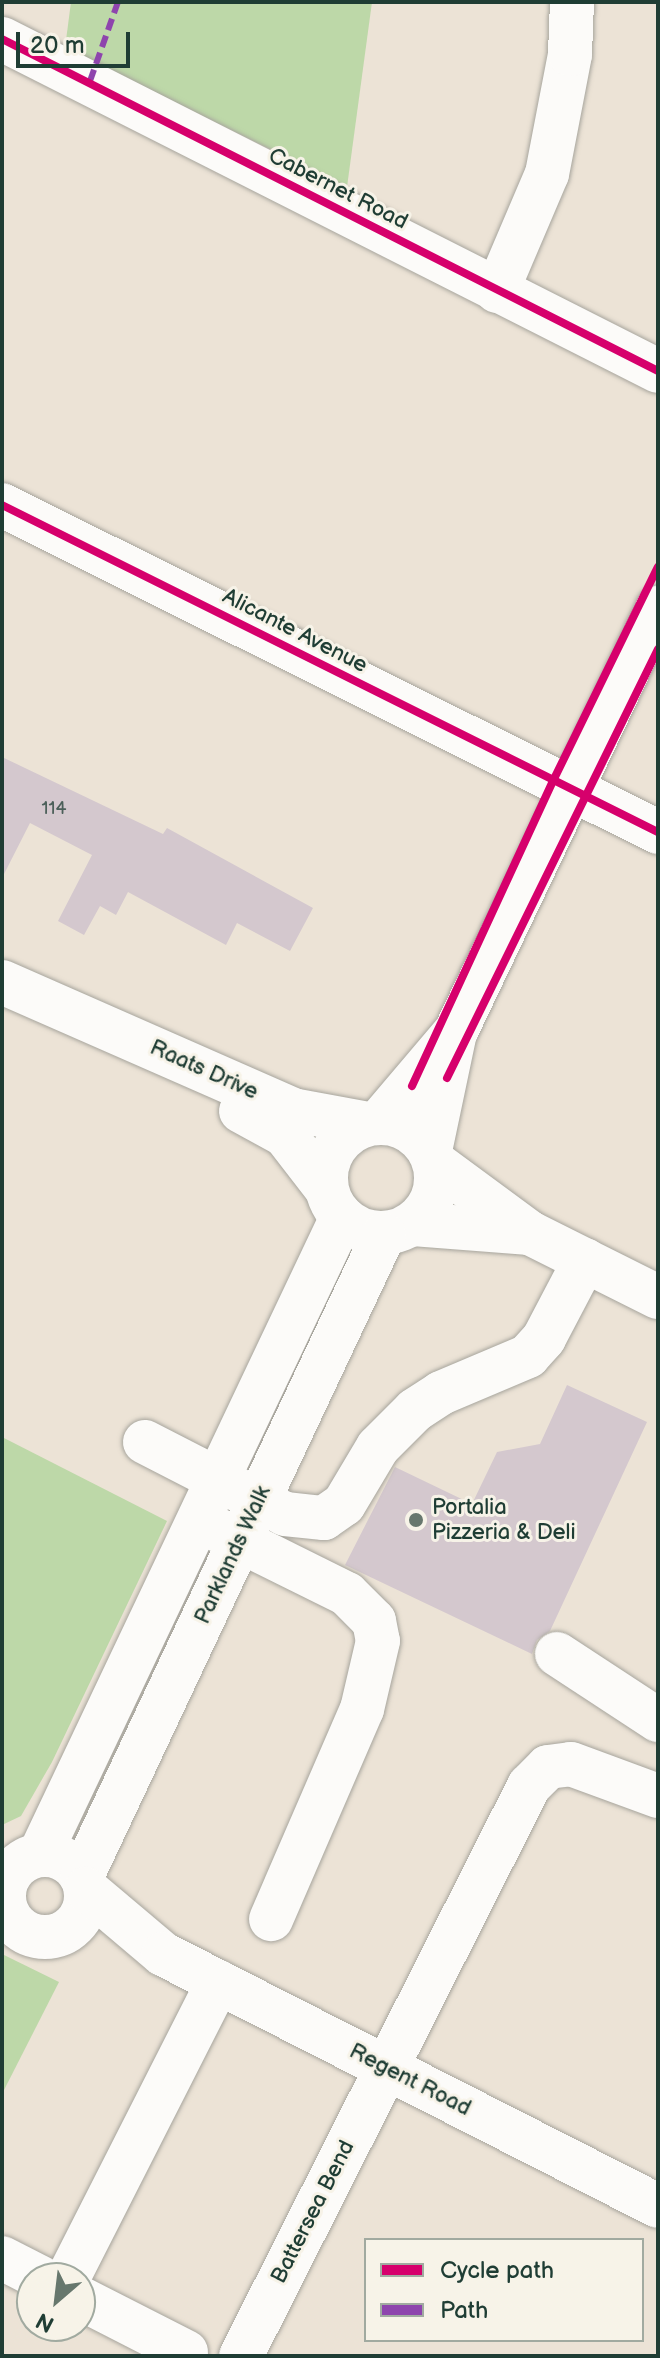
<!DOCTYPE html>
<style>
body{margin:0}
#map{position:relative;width:660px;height:2358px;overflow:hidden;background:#ece3d6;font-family:"Balsamiq Sans",sans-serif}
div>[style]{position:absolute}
.green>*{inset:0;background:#bdd8a8}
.building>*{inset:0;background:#d4c8ce}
.roads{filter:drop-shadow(0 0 2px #a7a59d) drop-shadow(0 0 2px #a7a59d)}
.minor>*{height:44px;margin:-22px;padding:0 22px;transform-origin:22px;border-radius:22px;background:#fcfbf9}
.minor>.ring{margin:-22px;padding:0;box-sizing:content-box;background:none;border:44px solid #fcfbf9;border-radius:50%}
.quiet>*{height:6px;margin-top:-3px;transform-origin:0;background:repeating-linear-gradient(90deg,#8e44ad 0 12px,transparent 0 18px)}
.cycleway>*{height:8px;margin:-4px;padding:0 4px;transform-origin:4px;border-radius:4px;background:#d6006c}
.dots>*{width:22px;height:22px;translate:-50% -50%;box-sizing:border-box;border:4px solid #f7f3e8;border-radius:50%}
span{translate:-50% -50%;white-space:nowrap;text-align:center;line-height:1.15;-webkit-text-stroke:6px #f7f3e8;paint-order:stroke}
.number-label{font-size:18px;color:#4c605a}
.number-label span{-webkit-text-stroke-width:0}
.street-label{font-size:22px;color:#1f3d34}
.poi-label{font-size:22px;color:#1f3d34}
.left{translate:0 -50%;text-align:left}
.frame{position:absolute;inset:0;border:4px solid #1f3d34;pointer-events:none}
.legend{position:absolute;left:364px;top:2238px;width:280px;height:104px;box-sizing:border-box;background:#f7f3e8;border:2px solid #a1aaa0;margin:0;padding:10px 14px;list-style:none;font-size:24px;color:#1f3d34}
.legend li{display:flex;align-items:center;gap:16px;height:40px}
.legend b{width:40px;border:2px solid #a1aaa0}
.north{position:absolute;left:16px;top:2262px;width:80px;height:80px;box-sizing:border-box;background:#f7f3e8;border:2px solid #a1aaa0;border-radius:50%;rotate:208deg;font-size:22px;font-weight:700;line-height:32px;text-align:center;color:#1f3d34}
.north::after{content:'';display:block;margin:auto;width:28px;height:36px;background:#67776d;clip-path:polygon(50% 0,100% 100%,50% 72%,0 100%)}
.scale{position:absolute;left:16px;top:32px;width:114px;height:36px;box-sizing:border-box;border:4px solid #1f3d34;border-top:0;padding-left:10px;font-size:24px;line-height:28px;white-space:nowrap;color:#1f3d34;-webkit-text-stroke:6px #f7f3e8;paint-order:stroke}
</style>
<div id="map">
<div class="green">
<i style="clip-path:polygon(71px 2px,372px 2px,347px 187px,65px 48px)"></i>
<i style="clip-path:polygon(2px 1437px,167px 1521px,52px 1762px,21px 1816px,2px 1825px)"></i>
<i style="clip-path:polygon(2px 1954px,59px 1982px,2px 2094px)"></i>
</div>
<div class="building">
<i style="clip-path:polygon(2px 757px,163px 834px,167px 828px,313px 908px,290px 951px,237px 923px,226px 945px,128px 892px,116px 915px,100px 906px,84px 935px,58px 921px,92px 855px,30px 823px,2px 878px)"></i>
<i style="clip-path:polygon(567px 1385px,647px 1422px,550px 1631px,537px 1640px,532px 1654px,345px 1565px,395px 1467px,472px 1504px,497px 1452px,540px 1444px)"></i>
</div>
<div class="roads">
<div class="minor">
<i style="left:2px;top:39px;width:735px;rotate:26.84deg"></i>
<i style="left:497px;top:291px;width:127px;rotate:-66.9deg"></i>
<i style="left:547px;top:174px;width:122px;rotate:-79.1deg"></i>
<i style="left:570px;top:54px;width:52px;rotate:-87.8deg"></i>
<i style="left:2px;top:505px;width:733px;rotate:26.5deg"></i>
<i style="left:2px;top:982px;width:318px;rotate:23.7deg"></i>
<i style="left:293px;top:1110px;width:76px;rotate:10.6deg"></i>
<i style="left:241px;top:1111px;width:50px;rotate:28.6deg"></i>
<i style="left:285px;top:1135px;width:67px;rotate:52.3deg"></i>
<i class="ring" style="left:326px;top:1123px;width:66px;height:66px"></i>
<i style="left:378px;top:1123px;width:121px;rotate:-49.7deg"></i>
<i style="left:456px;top:1031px;width:469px;rotate:-64.5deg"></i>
<i style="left:430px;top:1151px;width:116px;rotate:-78.1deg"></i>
<i style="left:435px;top:1163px;width:118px;rotate:36.4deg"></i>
<i style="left:530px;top:1233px;width:143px;rotate:26.6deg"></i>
<i style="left:413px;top:1224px;width:117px;rotate:4.4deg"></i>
<i style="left:145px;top:1442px;width:157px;rotate:27.2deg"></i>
<i style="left:285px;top:1514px;width:39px;rotate:6deg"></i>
<i style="left:324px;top:1518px;width:24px;rotate:-35deg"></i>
<i style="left:344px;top:1504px;width:66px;rotate:-59.2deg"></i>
<i style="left:378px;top:1447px;width:52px;rotate:-45deg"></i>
<i style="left:415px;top:1410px;width:31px;rotate:-33deg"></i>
<i style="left:441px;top:1393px;width:95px;rotate:-23deg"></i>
<i style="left:528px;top:1356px;width:24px;rotate:-48deg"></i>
<i style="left:544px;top:1338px;width:88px;rotate:-62.3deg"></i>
<i style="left:216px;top:1529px;width:146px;rotate:26.4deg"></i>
<i style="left:347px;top:1594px;width:38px;rotate:45deg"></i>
<i style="left:374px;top:1621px;width:20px;rotate:79deg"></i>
<i style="left:378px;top:1641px;width:70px;rotate:103.2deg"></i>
<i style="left:362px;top:1709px;width:229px;rotate:113.4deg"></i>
<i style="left:557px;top:1654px;width:121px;rotate:33.2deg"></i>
<i style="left:40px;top:1854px;width:705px;rotate:-64.63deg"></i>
<i class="ring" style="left:4px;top:1855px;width:38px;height:38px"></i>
<i style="left:82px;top:1876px;width:709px;rotate:-64.81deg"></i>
<i style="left:86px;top:1889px;width:101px;rotate:40.2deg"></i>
<i style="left:163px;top:1954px;width:555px;rotate:26.98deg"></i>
<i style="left:2px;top:2258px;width:44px;rotate:27.1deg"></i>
<i style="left:68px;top:2278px;width:332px;rotate:-63.1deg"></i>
<i style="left:80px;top:2298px;width:119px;rotate:27deg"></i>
<i style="left:241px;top:2356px;width:639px;rotate:-63.19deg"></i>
<i style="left:529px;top:1786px;width:27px;rotate:-45deg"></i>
<i style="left:548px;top:1767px;width:23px;rotate:-7deg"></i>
<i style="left:571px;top:1764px;width:93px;rotate:20.2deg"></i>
</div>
</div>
<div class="quiet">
<i style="left:90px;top:81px;width:84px;rotate:-70.5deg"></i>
</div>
<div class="cycleway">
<i style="left:2px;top:39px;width:735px;rotate:26.84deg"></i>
<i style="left:2px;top:505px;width:733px;rotate:26.5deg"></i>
<i style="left:447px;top:1078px;width:478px;rotate:-63.8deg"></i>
<i style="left:412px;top:1086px;width:336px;rotate:-65.2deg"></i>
<i style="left:553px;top:781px;width:238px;rotate:-63.9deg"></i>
</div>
<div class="dots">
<i style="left:416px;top:1520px;background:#67776d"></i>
</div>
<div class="number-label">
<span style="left:54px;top:809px">114</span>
</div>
<div class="street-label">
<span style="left:338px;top:189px;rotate:27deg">Cabernet Road</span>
<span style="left:295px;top:631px;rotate:27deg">Alicante Avenue</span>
<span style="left:204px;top:1070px;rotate:24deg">Raats Drive</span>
<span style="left:233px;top:1555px;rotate:-65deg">Parklands Walk</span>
<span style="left:410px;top:2080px;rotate:27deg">Regent Road</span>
<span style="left:313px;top:2212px;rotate:-63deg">Battersea Bend</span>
</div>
<div class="poi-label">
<span class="left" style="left:432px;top:1520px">Portalia<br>Pizzeria &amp; Deli</span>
</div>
<div class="frame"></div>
<ul class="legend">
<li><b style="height:10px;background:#d6006c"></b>Cycle path</li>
<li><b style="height:10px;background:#8e44ad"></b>Path</li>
</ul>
<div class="north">N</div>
<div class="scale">20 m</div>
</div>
